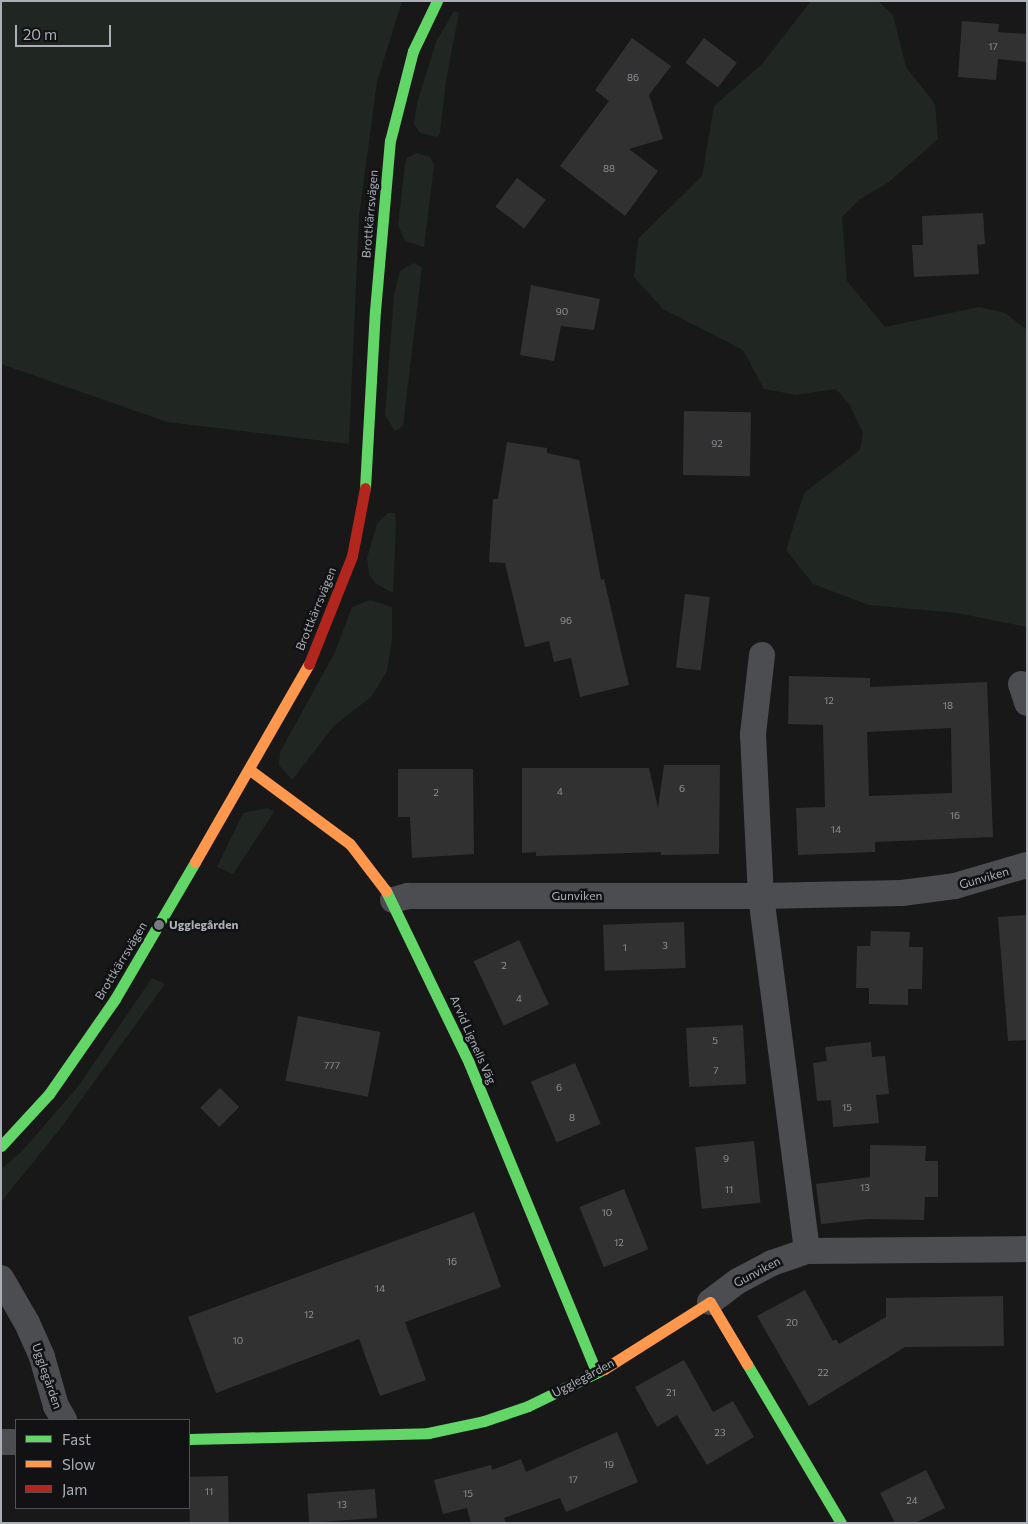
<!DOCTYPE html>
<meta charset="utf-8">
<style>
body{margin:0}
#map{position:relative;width:1028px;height:1524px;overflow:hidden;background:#181818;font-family:Commissioner,sans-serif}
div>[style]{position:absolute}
.green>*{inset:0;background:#202621}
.building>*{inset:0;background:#313132;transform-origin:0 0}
.street>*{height:26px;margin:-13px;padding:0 13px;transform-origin:13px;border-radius:13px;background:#4c4d50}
.fast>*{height:11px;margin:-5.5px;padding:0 5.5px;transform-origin:5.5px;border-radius:5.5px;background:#63d668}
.slow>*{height:11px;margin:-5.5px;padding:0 5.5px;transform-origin:5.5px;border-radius:5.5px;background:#ff974d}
.jam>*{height:11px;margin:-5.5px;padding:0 5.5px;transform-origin:5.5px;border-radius:5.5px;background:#b3261e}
.dots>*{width:14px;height:14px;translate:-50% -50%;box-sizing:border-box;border:2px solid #121214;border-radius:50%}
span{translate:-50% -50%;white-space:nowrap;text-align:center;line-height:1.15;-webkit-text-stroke:5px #121214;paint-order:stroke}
.number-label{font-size:10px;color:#8c9096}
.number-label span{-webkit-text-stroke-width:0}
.street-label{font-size:12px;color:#aaafb8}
.poi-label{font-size:12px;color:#aaafb8;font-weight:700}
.left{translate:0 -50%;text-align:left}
.frame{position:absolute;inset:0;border:2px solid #aaafb8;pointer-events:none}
.legend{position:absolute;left:15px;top:1419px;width:175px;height:90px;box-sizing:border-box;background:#121214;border:1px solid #4f5156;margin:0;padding:6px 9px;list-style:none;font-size:15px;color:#aaafb8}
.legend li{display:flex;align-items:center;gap:10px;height:25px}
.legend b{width:25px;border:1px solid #4f5156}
.scale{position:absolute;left:15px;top:25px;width:96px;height:22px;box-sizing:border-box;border:2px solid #aaafb8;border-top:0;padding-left:6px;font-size:15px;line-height:18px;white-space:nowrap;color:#aaafb8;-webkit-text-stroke:4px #121214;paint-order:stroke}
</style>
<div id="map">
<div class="green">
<i style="clip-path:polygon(1px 1px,402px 1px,377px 82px,359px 217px,349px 444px,167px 422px,1px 364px)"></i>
<i style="clip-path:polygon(811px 1px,878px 1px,893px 15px,906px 67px,935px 104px,938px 139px,889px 182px,860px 199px,842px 217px,847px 281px,885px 327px,979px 307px,1005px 313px,1027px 330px,1027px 627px,957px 613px,869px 605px,813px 584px,786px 550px,804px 493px,860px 450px,863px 433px,849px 404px,836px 389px,796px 395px,764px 389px,743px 350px,663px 309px,634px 277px,638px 239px,702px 176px,714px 106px,762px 64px)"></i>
<i style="clip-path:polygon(454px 11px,459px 13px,446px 80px,440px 133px,437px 137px,427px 135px,420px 133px,414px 124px,417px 103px,436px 42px)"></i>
<i style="clip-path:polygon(417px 153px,430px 157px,434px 165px,424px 247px,405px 241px,398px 225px,405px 165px,407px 158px)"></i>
<i style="clip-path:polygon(414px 263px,422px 267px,403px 426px,395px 431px,385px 415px,394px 294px,400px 271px)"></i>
<i style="clip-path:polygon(388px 513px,395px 513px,396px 525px,393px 593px,375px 583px,369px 574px,367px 558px,377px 524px)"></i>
<i style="clip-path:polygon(370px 600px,392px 607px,392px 640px,387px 671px,372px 696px,334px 726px,292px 780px,279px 765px,280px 752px,335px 652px,352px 607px)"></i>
<i style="clip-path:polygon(268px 808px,274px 812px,233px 874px,217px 867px,243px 813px)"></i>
<i style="clip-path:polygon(152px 978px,165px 984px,60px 1129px,1px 1202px,1px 1169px,21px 1152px,77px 1088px)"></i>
</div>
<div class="building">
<i style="clip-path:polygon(962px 21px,999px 24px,998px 32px,1027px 34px,1027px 62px,998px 59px,996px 80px,958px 77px)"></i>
<i style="clip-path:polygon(632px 38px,671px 66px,649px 95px,663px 139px,629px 149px,658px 171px,625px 216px,560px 166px,609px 101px,595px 90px)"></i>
<i style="left:704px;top:38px;width:41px;height:31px;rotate:37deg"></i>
<i style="left:517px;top:178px;width:36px;height:36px;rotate:37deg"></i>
<i style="clip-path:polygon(983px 213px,985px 244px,977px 245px,979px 274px,914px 277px,912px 245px,923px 245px,922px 216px)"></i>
<i style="clip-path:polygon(531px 285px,600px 299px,594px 330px,561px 326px,554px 361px,520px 355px)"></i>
<i style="left:684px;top:411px;width:67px;height:64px;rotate:1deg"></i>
<i style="clip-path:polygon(507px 442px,547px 448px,547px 453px,579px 460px,601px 580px,604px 579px,629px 685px,580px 697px,571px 658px,554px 662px,549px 641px,525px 647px,505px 563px,489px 562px,493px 499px,498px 499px)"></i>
<i style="left:685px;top:594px;width:25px;height:74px;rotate:7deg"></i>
<i style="clip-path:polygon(evenodd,789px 676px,870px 678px,870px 687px,987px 682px,993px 837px,875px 842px,875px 852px,798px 855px,796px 808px,825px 807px,823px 725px,788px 724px,789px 676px,951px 728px,952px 793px,869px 796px,867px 732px,951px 728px)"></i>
<i style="clip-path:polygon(664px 765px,720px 765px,719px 854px,661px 855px,661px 852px,536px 856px,536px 852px,522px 853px,522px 768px,649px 768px,658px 808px)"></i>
<i style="clip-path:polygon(398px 769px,473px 769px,474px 854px,412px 858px,410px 817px,398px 817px)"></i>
<i style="clip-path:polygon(1027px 915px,1027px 1040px,1008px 1041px,998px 917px)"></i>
<i style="left:684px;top:922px;width:46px;height:81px;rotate:88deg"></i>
<i style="clip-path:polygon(871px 931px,910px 932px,909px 947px,923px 947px,922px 989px,908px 989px,908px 1005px,869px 1004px,869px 988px,856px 988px,857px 946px,870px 946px)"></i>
<i style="left:519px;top:940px;width:71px;height:50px;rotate:65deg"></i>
<i style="left:298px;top:1016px;width:84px;height:66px;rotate:11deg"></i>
<i style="left:743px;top:1025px;width:59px;height:57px;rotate:87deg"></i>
<i style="clip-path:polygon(871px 1042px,872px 1057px,885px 1056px,889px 1094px,876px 1095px,879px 1123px,833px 1127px,831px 1100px,817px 1101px,813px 1063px,827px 1061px,825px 1047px)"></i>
<i style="left:575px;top:1063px;width:66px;height:48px;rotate:67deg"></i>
<i style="left:220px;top:1088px;width:27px;height:28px;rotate:45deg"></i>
<i style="left:754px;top:1141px;width:62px;height:59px;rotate:84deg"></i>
<i style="clip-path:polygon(870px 1145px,926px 1146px,925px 1161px,938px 1161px,938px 1197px,925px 1197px,924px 1220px,868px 1219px,821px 1224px,816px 1184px,870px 1177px)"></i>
<i style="left:624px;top:1189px;width:65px;height:48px;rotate:68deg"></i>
<i style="clip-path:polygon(474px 1212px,501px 1287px,405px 1322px,426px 1380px,380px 1396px,359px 1339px,216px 1393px,188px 1317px)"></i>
<i style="clip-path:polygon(805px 1290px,833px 1341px,836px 1339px,839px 1344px,886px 1317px,886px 1298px,1003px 1296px,1004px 1346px,905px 1347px,809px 1406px,757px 1316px)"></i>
<i style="clip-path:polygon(684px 1360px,713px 1412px,733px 1401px,754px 1437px,707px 1465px,677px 1415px,657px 1427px,635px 1387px)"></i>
<i style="clip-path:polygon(617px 1432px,638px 1482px,566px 1512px,560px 1498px,504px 1518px,506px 1523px,471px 1523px,467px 1508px,443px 1514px,434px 1480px,491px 1465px,492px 1470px,521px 1459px,526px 1472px)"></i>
<i style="clip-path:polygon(926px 1470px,945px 1508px,915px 1523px,895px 1523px,880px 1493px)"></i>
<i style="left:228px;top:1476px;width:47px;height:39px;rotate:89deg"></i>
<i style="left:375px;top:1489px;width:29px;height:68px;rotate:86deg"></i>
</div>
<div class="street">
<i style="left:762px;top:655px;width:80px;rotate:96.5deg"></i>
<i style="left:753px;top:734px;width:162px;rotate:87.2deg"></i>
<i style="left:761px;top:896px;width:358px;rotate:82.6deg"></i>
<i style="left:1021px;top:684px;width:20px;rotate:72deg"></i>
<i style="left:393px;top:900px;width:16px;rotate:-15deg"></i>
<i style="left:408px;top:896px;width:353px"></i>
<i style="left:761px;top:896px;width:141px;rotate:-1.2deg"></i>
<i style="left:902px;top:893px;width:53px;rotate:-7.5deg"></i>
<i style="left:955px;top:886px;width:75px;rotate:-16.3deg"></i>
<i style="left:1px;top:1278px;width:52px;rotate:60deg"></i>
<i style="left:27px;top:1323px;width:37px;rotate:66deg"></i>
<i style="left:42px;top:1357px;width:51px;rotate:74.1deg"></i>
<i style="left:56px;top:1406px;width:16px;rotate:60deg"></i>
<i style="left:710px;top:1302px;width:35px;rotate:-37deg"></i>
<i style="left:738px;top:1281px;width:38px;rotate:-28deg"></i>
<i style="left:772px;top:1263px;width:37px;rotate:-19deg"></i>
<i style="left:807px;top:1251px;width:220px;rotate:-0.5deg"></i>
<i style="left:1px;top:1442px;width:15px"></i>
</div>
<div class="fast">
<i style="left:365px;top:488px;width:177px;rotate:-86.8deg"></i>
<i style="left:375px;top:311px;width:171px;rotate:-85deg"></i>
<i style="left:390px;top:141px;width:93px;rotate:-75.7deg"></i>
<i style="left:413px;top:51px;width:55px;rotate:-64.4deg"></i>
<i style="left:386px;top:891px;width:191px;rotate:64.2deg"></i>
<i style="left:469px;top:1063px;width:335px;rotate:67.6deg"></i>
<i style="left:1px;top:1146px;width:71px;rotate:-47.3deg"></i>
<i style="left:49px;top:1094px;width:116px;rotate:-55.2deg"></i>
<i style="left:115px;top:999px;width:159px;rotate:-59.7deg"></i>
<i style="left:747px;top:1364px;width:185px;rotate:59.4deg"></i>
<i style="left:189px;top:1439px;width:239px;rotate:-1.4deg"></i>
<i style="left:428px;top:1433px;width:57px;rotate:-12.1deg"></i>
<i style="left:484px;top:1421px;width:46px;rotate:-18.8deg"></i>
<i style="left:528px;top:1406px;width:85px;rotate:-26deg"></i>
</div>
<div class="slow">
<i style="left:250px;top:770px;width:124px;rotate:36.5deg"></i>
<i style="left:350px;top:844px;width:59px;rotate:52.5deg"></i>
<i style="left:195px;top:862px;width:228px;rotate:-60.1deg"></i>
<i style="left:604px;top:1369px;width:125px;rotate:-32.3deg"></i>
<i style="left:710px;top:1302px;width:72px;rotate:59.2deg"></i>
</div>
<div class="jam">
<i style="left:309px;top:664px;width:116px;rotate:-68.3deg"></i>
<i style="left:352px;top:556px;width:69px;rotate:-79.2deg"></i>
</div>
<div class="dots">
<i style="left:159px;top:925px;background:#777a80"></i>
</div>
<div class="number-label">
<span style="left:993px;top:47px">17</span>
<span style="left:633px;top:78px">86</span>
<span style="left:609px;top:169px">88</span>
<span style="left:562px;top:312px">90</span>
<span style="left:717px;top:444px">92</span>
<span style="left:566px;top:621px">96</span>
<span style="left:829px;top:701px">12</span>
<span style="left:948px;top:706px">18</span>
<span style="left:682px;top:789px">6</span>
<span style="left:560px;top:792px">4</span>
<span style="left:436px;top:793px">2</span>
<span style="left:955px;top:816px">16</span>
<span style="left:836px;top:830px">14</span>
<span style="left:665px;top:946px">3</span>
<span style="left:625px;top:948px">1</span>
<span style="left:504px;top:966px">2</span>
<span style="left:519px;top:999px">4</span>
<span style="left:715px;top:1041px">5</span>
<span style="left:332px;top:1066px">777</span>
<span style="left:716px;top:1071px">7</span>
<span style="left:559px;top:1088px">6</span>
<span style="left:847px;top:1108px">15</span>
<span style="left:572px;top:1118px">8</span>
<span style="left:726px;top:1159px">9</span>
<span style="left:865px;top:1188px">13</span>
<span style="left:729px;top:1190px">11</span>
<span style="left:607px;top:1213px">10</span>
<span style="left:619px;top:1243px">12</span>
<span style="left:452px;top:1262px">16</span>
<span style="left:380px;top:1289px">14</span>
<span style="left:309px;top:1315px">12</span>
<span style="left:792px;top:1323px">20</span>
<span style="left:238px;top:1341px">10</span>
<span style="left:823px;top:1373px">22</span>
<span style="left:671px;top:1393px">21</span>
<span style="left:720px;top:1433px">23</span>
<span style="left:609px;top:1465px">19</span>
<span style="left:573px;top:1480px">17</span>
<span style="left:209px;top:1492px">11</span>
<span style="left:468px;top:1494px">15</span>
<span style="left:912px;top:1501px">24</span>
<span style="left:342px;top:1505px">13</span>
</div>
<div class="street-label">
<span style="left:370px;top:214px;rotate:-85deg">Brottkärrsvägen</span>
<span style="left:316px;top:609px;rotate:-68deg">Brottkärrsvägen</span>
<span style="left:984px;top:878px;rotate:-16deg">Gunviken</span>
<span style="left:577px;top:896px">Gunviken</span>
<span style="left:121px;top:961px;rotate:-59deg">Brottkärrsvägen</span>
<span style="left:473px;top:1040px;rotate:66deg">Arvid Lignells Väg</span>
<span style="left:757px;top:1272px;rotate:-28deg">Gunviken</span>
<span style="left:47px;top:1376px;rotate:71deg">Ugglegården</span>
<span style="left:583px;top:1378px;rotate:-28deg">Ugglegården</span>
</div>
<div class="poi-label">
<span class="left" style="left:169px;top:925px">Ugglegården</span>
</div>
<div class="frame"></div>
<ul class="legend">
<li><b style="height:6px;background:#63d668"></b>Fast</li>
<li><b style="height:6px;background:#ff974d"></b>Slow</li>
<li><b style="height:6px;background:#b3261e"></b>Jam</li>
</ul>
<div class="scale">20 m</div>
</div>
